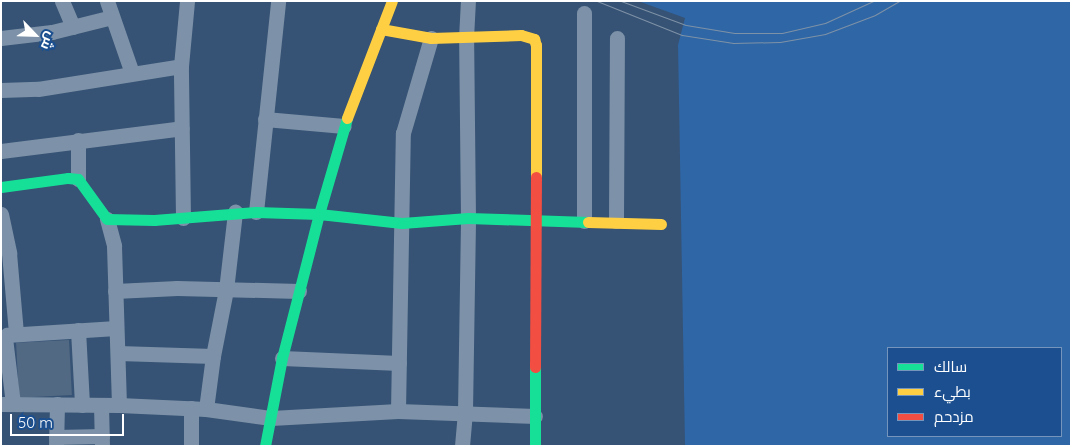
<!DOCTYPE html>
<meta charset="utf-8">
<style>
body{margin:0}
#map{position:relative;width:1072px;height:447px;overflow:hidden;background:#365274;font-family:Quicksand,Cairo,sans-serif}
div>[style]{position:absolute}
.green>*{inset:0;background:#2f66a5}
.building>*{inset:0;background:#526984;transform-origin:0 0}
.street>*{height:15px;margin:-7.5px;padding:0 7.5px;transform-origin:7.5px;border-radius:7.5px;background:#7d92a8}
.fast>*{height:11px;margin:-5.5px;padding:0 5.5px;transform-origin:5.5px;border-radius:5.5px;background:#16e098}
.slow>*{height:11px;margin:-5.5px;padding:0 5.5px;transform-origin:5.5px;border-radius:5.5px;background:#ffcf43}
.jam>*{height:11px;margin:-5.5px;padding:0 5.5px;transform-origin:5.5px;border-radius:5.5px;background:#f24e42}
.tram>*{height:1px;margin:-0.5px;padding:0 0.5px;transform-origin:0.5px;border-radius:0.5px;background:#7e92a7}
span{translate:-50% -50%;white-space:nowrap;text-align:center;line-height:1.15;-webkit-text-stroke:4px #1b4f8f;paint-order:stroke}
.frame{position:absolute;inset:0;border:2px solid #fff;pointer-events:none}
.legend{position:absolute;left:887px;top:347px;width:175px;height:90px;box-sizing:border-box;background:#1b4f8f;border:1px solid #7695bc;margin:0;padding:6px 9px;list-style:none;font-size:15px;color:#fff}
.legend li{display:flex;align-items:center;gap:10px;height:25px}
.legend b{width:25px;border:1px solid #7695bc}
.north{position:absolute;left:10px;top:10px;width:50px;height:50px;-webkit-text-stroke:4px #1b4f8f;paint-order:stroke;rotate:114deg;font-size:14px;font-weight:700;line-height:20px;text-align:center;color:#fff}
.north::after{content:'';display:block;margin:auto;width:18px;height:22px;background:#fff;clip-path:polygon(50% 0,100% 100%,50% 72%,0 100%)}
.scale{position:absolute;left:10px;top:414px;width:114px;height:22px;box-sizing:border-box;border:2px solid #fff;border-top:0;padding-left:6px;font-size:15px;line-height:18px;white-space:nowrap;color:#fff;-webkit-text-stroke:4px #1b4f8f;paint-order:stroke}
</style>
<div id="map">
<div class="green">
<i style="clip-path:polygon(evenodd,638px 1px,1071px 1px,1071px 446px,685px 446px,678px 45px,685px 18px,638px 1px,888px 348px,1061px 348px,1061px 436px,888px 436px,888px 348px)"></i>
</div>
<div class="building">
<i style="left:69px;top:340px;width:55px;height:53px;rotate:87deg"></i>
</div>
<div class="street">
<i style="left:62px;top:1px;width:28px;rotate:67deg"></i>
<i style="left:107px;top:1px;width:76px;rotate:70.9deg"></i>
<i style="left:1px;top:38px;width:51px;rotate:-6.7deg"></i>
<i style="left:52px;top:32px;width:62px;rotate:-14deg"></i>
<i style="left:1px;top:90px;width:37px;rotate:-2deg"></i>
<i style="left:38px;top:89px;width:145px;rotate:-9.1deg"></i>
<i style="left:265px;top:119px;width:79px;rotate:5.1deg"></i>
<i style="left:78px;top:140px;width:39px;rotate:90deg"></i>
<i style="left:1px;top:151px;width:182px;rotate:-7.2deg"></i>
<i style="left:256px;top:212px;width:212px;rotate:-84deg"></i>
<i style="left:1px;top:214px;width:40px;rotate:78deg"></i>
<i style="left:9px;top:253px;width:80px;rotate:85deg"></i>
<i style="left:183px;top:218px;width:152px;rotate:-90.8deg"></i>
<i style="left:181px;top:66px;width:65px;rotate:-84.7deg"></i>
<i style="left:107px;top:219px;width:28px;rotate:75deg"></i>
<i style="left:114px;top:246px;width:159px;rotate:88.2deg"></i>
<i style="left:584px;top:221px;width:208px;rotate:-90deg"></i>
<i style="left:616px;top:221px;width:183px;rotate:-89.7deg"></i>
<i style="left:115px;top:291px;width:62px;rotate:-2.8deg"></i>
<i style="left:177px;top:288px;width:122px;rotate:1.4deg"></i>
<i style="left:78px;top:330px;width:75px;rotate:86.9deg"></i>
<i style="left:118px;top:353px;width:95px;rotate:1.8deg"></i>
<i style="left:282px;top:358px;width:117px;rotate:2.4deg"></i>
<i style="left:1px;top:404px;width:118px;rotate:0.5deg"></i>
<i style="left:119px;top:405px;width:87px;rotate:2.6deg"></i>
<i style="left:206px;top:409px;width:66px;rotate:7.9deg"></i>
<i style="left:271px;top:418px;width:127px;rotate:-3.2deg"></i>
<i style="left:398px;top:411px;width:137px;rotate:2.1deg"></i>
<i style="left:13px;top:404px;width:66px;rotate:-96.9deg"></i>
<i style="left:5px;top:338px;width:4px;rotate:-56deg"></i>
<i style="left:7px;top:335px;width:109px;rotate:-3.7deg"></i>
<i style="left:101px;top:405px;width:41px;rotate:88.6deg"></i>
<i style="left:206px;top:409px;width:53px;rotate:-82.5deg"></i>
<i style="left:213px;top:356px;width:67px;rotate:-78.9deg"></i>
<i style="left:226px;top:290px;width:79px;rotate:-83.4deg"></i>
<i style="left:398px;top:411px;width:278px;rotate:-89deg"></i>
<i style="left:403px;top:133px;width:99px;rotate:-73.6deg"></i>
<i style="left:56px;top:437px;width:46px;rotate:-1.2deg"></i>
<i style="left:56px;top:446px;width:42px;rotate:-88.6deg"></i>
<i style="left:191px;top:446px;width:38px;rotate:-90deg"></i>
<i style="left:462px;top:446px;width:34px;rotate:-85deg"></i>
<i style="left:465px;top:412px;width:194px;rotate:-89.1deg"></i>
<i style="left:468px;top:218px;width:180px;rotate:-90.6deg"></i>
<i style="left:466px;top:38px;width:37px;rotate:-87deg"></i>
</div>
<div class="fast">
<i style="left:1px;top:187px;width:68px;rotate:-7.7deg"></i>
<i style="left:68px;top:178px;width:10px;rotate:6deg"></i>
<i style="left:78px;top:179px;width:49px;rotate:54.1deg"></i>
<i style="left:107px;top:219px;width:47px;rotate:1.2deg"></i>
<i style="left:154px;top:220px;width:102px;rotate:-4.5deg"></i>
<i style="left:256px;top:212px;width:63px;rotate:1.8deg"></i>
<i style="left:319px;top:214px;width:83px;rotate:6.2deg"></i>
<i style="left:402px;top:223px;width:66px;rotate:-4.3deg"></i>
<i style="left:468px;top:218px;width:120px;rotate:1.9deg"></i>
<i style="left:265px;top:446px;width:90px;rotate:-79.1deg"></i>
<i style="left:282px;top:358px;width:149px;rotate:-75.6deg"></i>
<i style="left:319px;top:214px;width:100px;rotate:-73.7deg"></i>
<i style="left:535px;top:446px;width:79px;rotate:-90deg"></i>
</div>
<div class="slow">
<i style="left:381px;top:29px;width:51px;rotate:10.2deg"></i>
<i style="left:431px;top:38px;width:90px;rotate:-1.9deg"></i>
<i style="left:521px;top:35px;width:14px;rotate:17deg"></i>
<i style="left:534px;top:39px;width:6px;rotate:72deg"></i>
<i style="left:536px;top:45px;width:132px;rotate:90deg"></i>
<i style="left:347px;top:118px;width:125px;rotate:-69deg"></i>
<i style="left:588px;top:222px;width:73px;rotate:1.6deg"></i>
</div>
<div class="jam">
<i style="left:535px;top:367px;width:190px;rotate:-89.7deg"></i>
</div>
<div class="tram">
<i style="left:597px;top:1px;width:92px;rotate:21.8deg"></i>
<i style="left:682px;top:35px;width:52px;rotate:8.9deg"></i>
<i style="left:733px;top:43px;width:47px;rotate:-1.2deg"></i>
<i style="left:780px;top:42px;width:46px;rotate:-10.1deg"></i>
<i style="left:825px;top:34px;width:53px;rotate:-20.8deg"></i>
<i style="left:875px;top:15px;width:28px;rotate:-30deg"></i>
<i style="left:621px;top:1px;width:69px;rotate:20.3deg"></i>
<i style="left:686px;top:25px;width:49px;rotate:9.5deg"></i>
<i style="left:734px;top:33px;width:48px"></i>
<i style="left:782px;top:33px;width:44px;rotate:-13.1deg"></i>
<i style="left:825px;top:23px;width:53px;rotate:-24.6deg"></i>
</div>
<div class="frame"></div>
<ul class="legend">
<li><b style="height:6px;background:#16e098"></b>سالك</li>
<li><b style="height:6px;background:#ffcf43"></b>بطيء</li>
<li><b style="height:6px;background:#f24e42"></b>مزدحم</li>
</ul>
<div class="north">ش</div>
<div class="scale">50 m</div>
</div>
